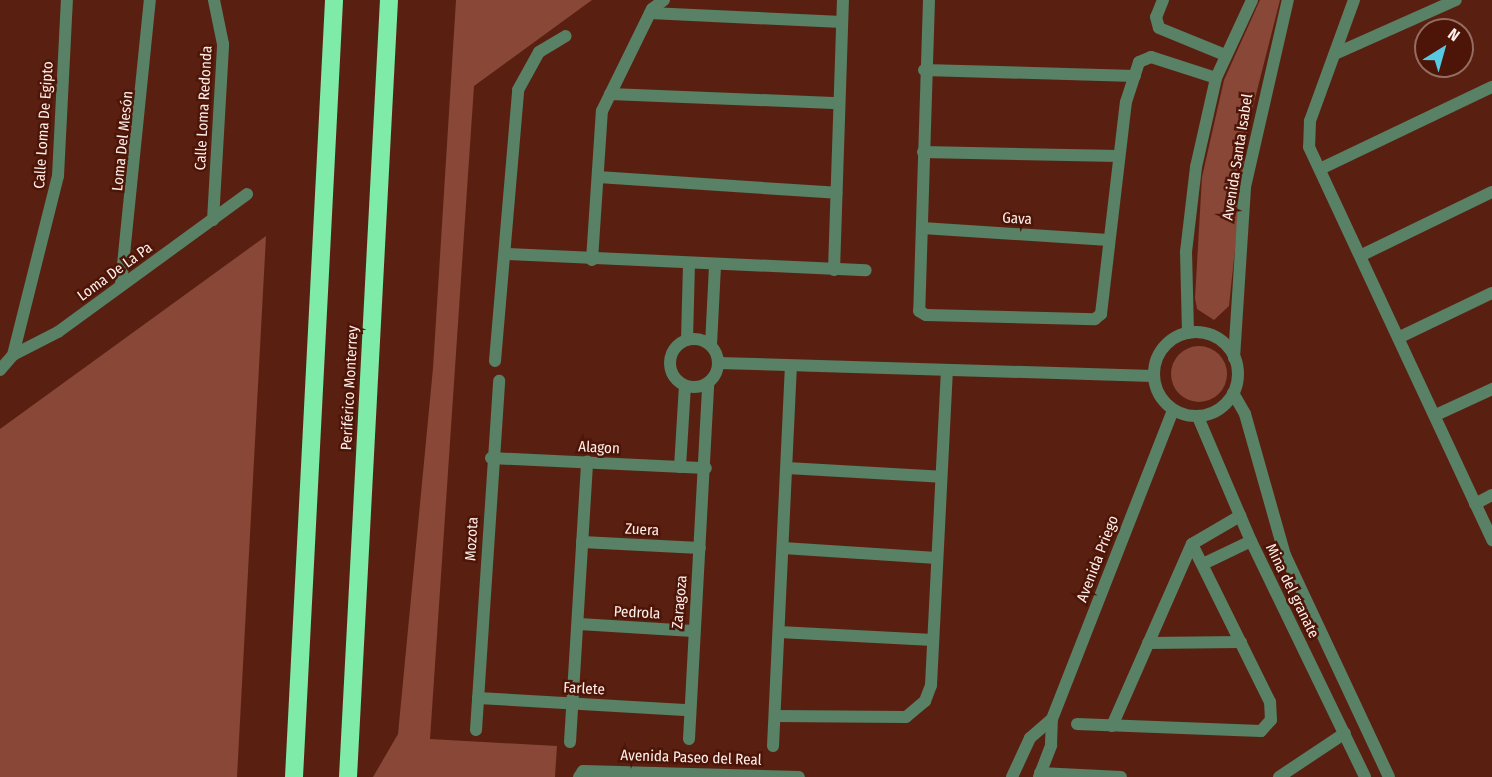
<!DOCTYPE html>
<meta charset="utf-8">
<style>
body{margin:0}
#map{position:relative;width:1492px;height:777px;overflow:hidden;background:#592012;font-family:"Fira Sans Condensed",sans-serif}
div>[style]{position:absolute}
.green>*{inset:0;background:#884737}
.round{border-radius:50%}
.minor>*{height:12px;margin:-6px;padding:0 6px;transform-origin:6px;border-radius:6px;background:#588166}
.minor>.ring{margin:-6px;padding:0;box-sizing:content-box;background:none;border:12px solid #588166;border-radius:50%}
.tertiary>*{height:12px;margin:-6px;padding:0 6px;transform-origin:6px;border-radius:6px;background:#588166}
.tertiary>.ring{margin:-6px;padding:0;box-sizing:content-box;background:none;border:12px solid #588166;border-radius:50%}
.motorway>*{height:18px;margin:-9px;padding:0 9px;transform-origin:9px;border-radius:9px;background:#7eeba8}
span{translate:-50% -50%;white-space:nowrap;text-align:center;line-height:1.15;-webkit-text-stroke:5px #4d1507;paint-order:stroke}
.street-label{font-size:15px;color:#feefeb}
.north{position:absolute;left:1414px;top:18px;width:60px;height:60px;box-sizing:border-box;background:#4d1507;border:2px solid #946c62;border-radius:50%;rotate:37deg;font-size:16px;font-weight:700;line-height:24px;text-align:center;color:#feefeb}
.north::after{content:'';display:block;margin:auto;width:21px;height:27px;background:#57c9e2;clip-path:polygon(50% 0,100% 100%,50% 72%,0 100%)}
</style>
<div id="map">
<div class="green">
<i style="clip-path:polygon(456px 0,592px 0,474px 86px,430px 739px,557px 746px,555px 777px,373px 777px,398px 734px,433px 368px)"></i>
<i style="clip-path:polygon(1260px 0,1280px 0,1248px 126px,1229px 306px,1214px 320px,1197px 309px,1195px 298px,1202px 177px,1224px 80px)"></i>
<i style="clip-path:polygon(266px 236px,237px 777px,0 777px,0 429px)"></i>
<i class="round" style="left:1171px;top:346px;width:56px;height:56px"></i>
</div>
<div class="minor">
<i style="left:929px;top:0;width:311px;rotate:91.8deg"></i>
<i style="left:919px;top:311px;width:8px;rotate:30deg"></i>
<i style="left:926px;top:315px;width:169px;rotate:1.4deg"></i>
<i style="left:1095px;top:319px;width:8px;rotate:-40deg"></i>
<i style="left:1101px;top:314px;width:213px;rotate:-83.3deg"></i>
<i style="left:1126px;top:102px;width:42px;rotate:-72deg"></i>
<i style="left:1139px;top:62px;width:13px;rotate:-23deg"></i>
<i style="left:1151px;top:57px;width:68px;rotate:17.9deg"></i>
<i style="left:1163px;top:0;width:18px;rotate:112deg"></i>
<i style="left:1156px;top:17px;width:11px;rotate:75deg"></i>
<i style="left:1159px;top:28px;width:71px;rotate:22.2deg"></i>
<i style="left:1354px;top:0;width:129px;rotate:110deg"></i>
<i style="left:1310px;top:121px;width:26px;rotate:92deg"></i>
<i style="left:1309px;top:147px;width:434px;rotate:65deg"></i>
<i style="left:650px;top:13px;width:192px;rotate:2.7deg"></i>
<i style="left:1337px;top:53px;width:130px;rotate:-24deg"></i>
<i style="left:924px;top:70px;width:211px;rotate:1.6deg"></i>
<i style="left:610px;top:94px;width:229px;rotate:2.3deg"></i>
<i style="left:923px;top:152px;width:195px;rotate:1.2deg"></i>
<i style="left:1320px;top:169px;width:191px;rotate:-25.5deg"></i>
<i style="left:598px;top:177px;width:239px;rotate:3.8deg"></i>
<i style="left:213px;top:220px;width:176px;rotate:-86.7deg"></i>
<i style="left:223px;top:44px;width:45px;rotate:-101.6deg"></i>
<i style="left:922px;top:228px;width:187px;rotate:3.7deg"></i>
<i style="left:507px;top:254px;width:359px;rotate:2.6deg"></i>
<i style="left:1362px;top:255px;width:144px;rotate:-25.9deg"></i>
<i style="left:592px;top:260px;width:149px;rotate:-86.2deg"></i>
<i style="left:602px;top:111px;width:114px;rotate:-63.9deg"></i>
<i style="left:652px;top:9px;width:15px;rotate:-37deg"></i>
<i style="left:834px;top:270px;width:270px;rotate:-88.1deg"></i>
<i style="left:121px;top:284px;width:285px;rotate:-84.2deg"></i>
<i style="left:1400px;top:337px;width:102px;rotate:-25.6deg"></i>
<i class="ring" style="left:670px;top:339px;width:36px;height:36px"></i>
<i style="left:687px;top:340px;width:74px;rotate:-88.5deg"></i>
<i style="left:711px;top:345px;width:78px;rotate:-87.1deg"></i>
<i style="left:13px;top:355px;width:185px;rotate:-75.9deg"></i>
<i style="left:58px;top:176px;width:176px;rotate:-87.1deg"></i>
<i style="left:495px;top:361px;width:272px;rotate:-85.1deg"></i>
<i style="left:518px;top:90px;width:43px;rotate:-61.1deg"></i>
<i style="left:539px;top:52px;width:31px;rotate:-31deg"></i>
<i style="left:718px;top:363px;width:435px;rotate:1.7deg"></i>
<i style="left:0;top:370px;width:20px;rotate:-49deg"></i>
<i style="left:13px;top:355px;width:51px;rotate:-27.1deg"></i>
<i style="left:58px;top:332px;width:234px;rotate:-36.1deg"></i>
<i style="left:1438px;top:414px;width:60px;rotate:-24.8deg"></i>
<i style="left:491px;top:458px;width:215px;rotate:2.7deg"></i>
<i style="left:680px;top:467px;width:81px;rotate:-86.5deg"></i>
<i style="left:787px;top:468px;width:154px;rotate:3.3deg"></i>
<i style="left:1475px;top:504px;width:19px;rotate:-28deg"></i>
<i style="left:582px;top:542px;width:118px;rotate:2.9deg"></i>
<i style="left:783px;top:548px;width:154px;rotate:3.7deg"></i>
<i style="left:1203px;top:564px;width:53px;rotate:-25.6deg"></i>
<i style="left:579px;top:624px;width:114px;rotate:3.5deg"></i>
<i style="left:779px;top:632px;width:154px;rotate:3deg"></i>
<i style="left:1148px;top:643px;width:93px;rotate:-0.6deg"></i>
<i style="left:478px;top:698px;width:211px;rotate:3.3deg"></i>
<i style="left:775px;top:716px;width:131px;rotate:0.4deg"></i>
<i style="left:906px;top:717px;width:25px;rotate:-40deg"></i>
<i style="left:925px;top:701px;width:17px;rotate:-69deg"></i>
<i style="left:931px;top:685px;width:314px;rotate:-87.1deg"></i>
<i style="left:1077px;top:724px;width:184px;rotate:2.2deg"></i>
<i style="left:1261px;top:731px;width:15px;rotate:-48deg"></i>
<i style="left:1271px;top:720px;width:18px;rotate:-93deg"></i>
<i style="left:1270px;top:702px;width:176px;rotate:-116.3deg"></i>
<i style="left:1112px;top:726px;width:199px;rotate:-66.3deg"></i>
<i style="left:1192px;top:544px;width:56px;rotate:-30.3deg"></i>
<i style="left:476px;top:730px;width:350px;rotate:-86.2deg"></i>
<i style="left:689px;top:739px;width:357px;rotate:-86.9deg"></i>
<i style="left:570px;top:742px;width:281px;rotate:-86.5deg"></i>
<i style="left:773px;top:746px;width:379px;rotate:-87.3deg"></i>
<i style="left:1040px;top:773px;width:81px;rotate:2.8deg"></i>
<i style="left:579px;top:777px;width:7px;rotate:-56deg"></i>
<i style="left:583px;top:771px;width:216px;rotate:1.6deg"></i>
<i style="left:1279px;top:777px;width:79px;rotate:-33.7deg"></i>
</div>
<div class="tertiary">
<i class="ring" style="left:1154px;top:332px;width:72px;height:72px"></i>
<i style="left:1188px;top:333px;width:81px;rotate:-91.4deg"></i>
<i style="left:1186px;top:252px;width:86px;rotate:-83.3deg"></i>
<i style="left:1196px;top:167px;width:91px;rotate:-77.3deg"></i>
<i style="left:1216px;top:78px;width:86px;rotate:-65.2deg"></i>
<i style="left:1234px;top:358px;width:171px;rotate:-86.3deg"></i>
<i style="left:1245px;top:187px;width:192px;rotate:-77.1deg"></i>
<i style="left:1233px;top:393px;width:24px;rotate:60deg"></i>
<i style="left:1245px;top:414px;width:147px;rotate:74.2deg"></i>
<i style="left:1285px;top:555px;width:245px;rotate:64.9deg"></i>
<i style="left:1198px;top:417px;width:135px;rotate:66.9deg"></i>
<i style="left:1251px;top:541px;width:262px;rotate:64.2deg"></i>
<i style="left:1012px;top:777px;width:43px;rotate:-65.2deg"></i>
<i style="left:1030px;top:738px;width:29px;rotate:-41deg"></i>
<i style="left:1039px;top:777px;width:34px;rotate:-69deg"></i>
<i style="left:1051px;top:745px;width:26px;rotate:-88deg"></i>
<i style="left:1052px;top:719px;width:332px;rotate:-68.6deg"></i>
</div>
<div class="motorway">
<i style="left:294px;top:777px;width:778px;rotate:-87.05deg"></i>
<i style="left:348px;top:777px;width:778px;rotate:-86.98deg"></i>
</div>
<div class="street-label">
<span style="left:204px;top:108px;rotate:-87deg">Calle Loma Redonda</span>
<span style="left:44px;top:125px;rotate:-86deg">Calle Loma De Egipto</span>
<span style="left:123px;top:141px;rotate:-84deg">Loma Del Mesón</span>
<span style="left:1238px;top:157px;rotate:-81deg">Avenida Santa Isabel</span>
<span style="left:1017px;top:219px;rotate:3deg">Gava</span>
<span style="left:115px;top:272px;rotate:-36deg">Loma De La Pa</span>
<span style="left:350px;top:388px;rotate:-87deg">Periférico Monterrey</span>
<span style="left:599px;top:448px;rotate:3deg">Alagon</span>
<span style="left:642px;top:530px;rotate:3deg">Zuera</span>
<span style="left:472px;top:539px;rotate:-87deg">Mozota</span>
<span style="left:1098px;top:559px;rotate:-69deg">Avenida Priego</span>
<span style="left:1292px;top:591px;rotate:64deg">Mina del granate</span>
<span style="left:680px;top:602px;rotate:-85deg">Zaragoza</span>
<span style="left:637px;top:613px;rotate:3deg">Pedrola</span>
<span style="left:584px;top:689px;rotate:3deg">Farlete</span>
<span style="left:691px;top:758px;rotate:2deg">Avenida Paseo del Real</span>
</div>
<div class="north">N</div>
</div>
